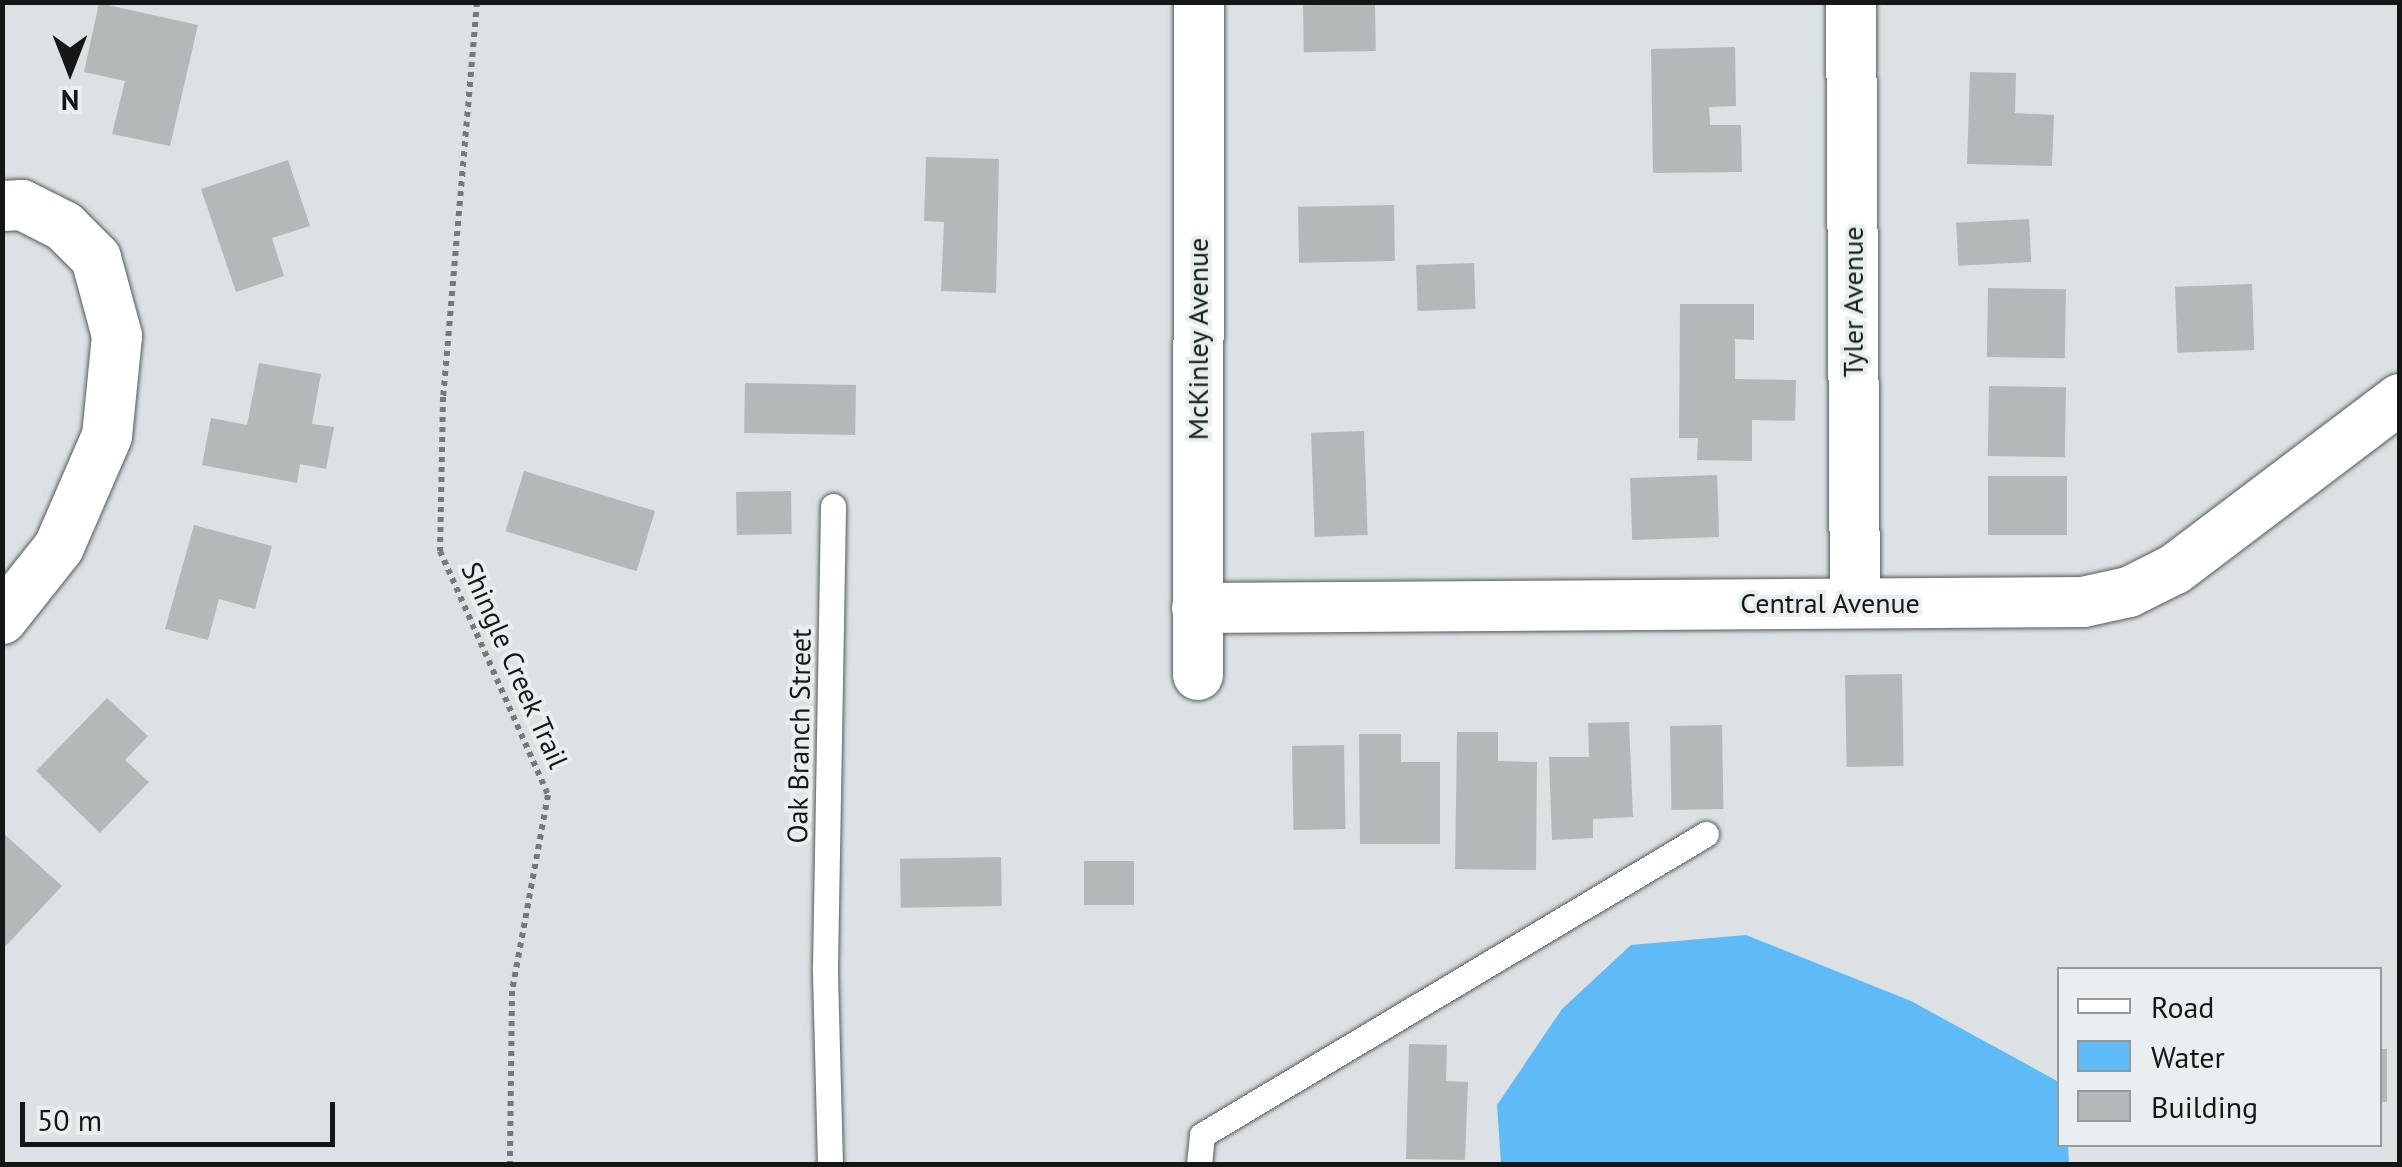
<!DOCTYPE html>
<style>
body{margin:0}
#map{position:relative;width:2402px;height:1167px;overflow:hidden;background:#dce2e3;font-family:"PT Sans",sans-serif}
div>[style]{position:absolute}
.water>*{inset:0;background:#5fbaf8}
.building>*{inset:0;background:#b3b9b8;transform-origin:0 0}
.path>*{height:6px;margin-top:-3px;transform-origin:0;background:repeating-linear-gradient(90deg,#75797a 0 5px,transparent 0 10px)}
.roads{filter:drop-shadow(0 0 2px #565b5c) drop-shadow(0 0 2px #565b5c)}
.lane>*{height:25px;margin:-12.5px;padding:0 12.5px;transform-origin:12.5px;border-radius:12.5px;background:#fff}
.street>*{height:50px;margin:-25px;padding:0 25px;transform-origin:25px;border-radius:25px;background:#fff}
span{translate:-50% -50%;white-space:nowrap;text-align:center;line-height:1.15;-webkit-text-stroke:8px #e9eff0;paint-order:stroke}
.street-label{font-size:28px;color:#151717}
.frame{position:absolute;inset:0;border:5px solid #151717;pointer-events:none}
.legend{position:absolute;left:2057px;top:967px;width:325px;height:180px;box-sizing:border-box;background:#e9eff0;border:2px solid #949999;margin:0;padding:12px 18px;list-style:none;font-size:30px;color:#151717}
.legend li{display:flex;align-items:center;gap:20px;height:50px}
.legend b{width:50px;border:2px solid #949999}
.north{position:absolute;left:20px;top:20px;width:100px;height:100px;-webkit-text-stroke:8px #e9eff0;paint-order:stroke;rotate:180deg;font-size:28px;font-weight:700;line-height:40px;text-align:center;color:#151717}
.north::after{content:'';display:block;margin:auto;width:35px;height:45px;background:#151717;clip-path:polygon(50% 0,100% 100%,50% 72%,0 100%)}
.scale{position:absolute;left:20px;top:1102px;width:315px;height:45px;box-sizing:border-box;border:5px solid #151717;border-top:0;padding-left:12px;font-size:30px;line-height:35px;white-space:nowrap;color:#151717;-webkit-text-stroke:8px #e9eff0;paint-order:stroke}
</style>
<div id="map">
<div class="water">
<i style="clip-path:polygon(1746px 935px,1911px 1001px,2059px 1082px,2060px 1144px,2068px 1145px,2069px 1164px,1501px 1164px,1497px 1105px,1562px 1009px,1631px 945px)"></i>
</div>
<div class="building">
<i style="clip-path:polygon(99px 3px,198px 25px,170px 146px,112px 134px,125px 81px,84px 72px)"></i>
<i style="left:1375px;top:4px;width:47px;height:72px;rotate:89deg"></i>
<i style="clip-path:polygon(1735px 47px,1736px 106px,1709px 107px,1710px 125px,1741px 125px,1742px 172px,1653px 173px,1651px 49px)"></i>
<i style="clip-path:polygon(1970px 72px,2016px 73px,2015px 113px,2054px 115px,2052px 166px,1967px 164px)"></i>
<i style="clip-path:polygon(926px 157px,999px 159px,996px 293px,941px 291px,944px 222px,924px 221px)"></i>
<i style="clip-path:polygon(288px 160px,310px 226px,272px 238px,284px 276px,236px 292px,201px 189px)"></i>
<i style="left:1394px;top:205px;width:56px;height:96px;rotate:89deg"></i>
<i style="left:2029px;top:219px;width:43px;height:73px;rotate:87deg"></i>
<i style="left:1474px;top:263px;width:46px;height:58px;rotate:88deg"></i>
<i style="left:2252px;top:284px;width:66px;height:77px;rotate:88deg"></i>
<i style="left:1988px;top:288px;width:78px;height:69px;rotate:1deg"></i>
<i style="clip-path:polygon(1680px 304px,1754px 304px,1754px 340px,1735px 339px,1735px 379px,1796px 380px,1795px 421px,1752px 420px,1752px 461px,1697px 460px,1698px 438px,1679px 438px)"></i>
<i style="clip-path:polygon(259px 363px,321px 374px,312px 424px,334px 427px,326px 469px,300px 464px,297px 483px,202px 465px,211px 418px,247px 425px)"></i>
<i style="left:745px;top:383px;width:111px;height:50px;rotate:1deg"></i>
<i style="left:1989px;top:386px;width:77px;height:70px;rotate:1deg"></i>
<i style="left:1364px;top:431px;width:104px;height:53px;rotate:88deg"></i>
<i style="left:524px;top:471px;width:137px;height:63px;rotate:17deg"></i>
<i style="left:1717px;top:475px;width:62px;height:87px;rotate:88deg"></i>
<i style="left:1988px;top:476px;width:79px;height:59px"></i>
<i style="left:791px;top:491px;width:43px;height:55px;rotate:89deg"></i>
<i style="clip-path:polygon(194px 525px,272px 546px,255px 609px,219px 599px,208px 640px,165px 629px)"></i>
<i style="left:1902px;top:674px;width:92px;height:57px;rotate:89deg"></i>
<i style="clip-path:polygon(107px 698px,148px 736px,125px 760px,149px 782px,100px 833px,36px 771px)"></i>
<i style="clip-path:polygon(1629px 722px,1633px 817px,1593px 819px,1593px 838px,1552px 840px,1549px 757px,1589px 757px,1588px 723px)"></i>
<i style="left:1722px;top:725px;width:84px;height:52px;rotate:89deg"></i>
<i style="clip-path:polygon(1457px 732px,1498px 732px,1498px 761px,1537px 762px,1536px 870px,1455px 869px)"></i>
<i style="clip-path:polygon(1359px 734px,1401px 734px,1401px 762px,1440px 762px,1440px 844px,1360px 844px)"></i>
<i style="left:1344px;top:745px;width:84px;height:52px;rotate:89deg"></i>
<i style="clip-path:polygon(2px 832px,62px 886px,2px 950px)"></i>
<i style="left:1001px;top:857px;width:49px;height:101px;rotate:89deg"></i>
<i style="left:1084px;top:861px;width:50px;height:44px"></i>
<i style="clip-path:polygon(1409px 1044px,1447px 1045px,1446px 1081px,1468px 1082px,1465px 1160px,1406px 1159px)"></i>
<i style="left:2380px;top:1049px;width:7px;height:53px"></i>
</div>
<div class="path">
<i style="left:477px;top:2px;width:396px;rotate:94.9deg"></i>
<i style="left:443px;top:397px;width:154px;rotate:91.1deg"></i>
<i style="left:440px;top:551px;width:267px;rotate:66.1deg"></i>
<i style="left:548px;top:795px;width:199px;rotate:100.4deg"></i>
<i style="left:512px;top:991px;width:173px;rotate:90.7deg"></i>
</div>
<div class="roads">
<div class="lane">
<i style="left:830px;top:1164px;width:197px;rotate:-91.5deg"></i>
<i style="left:825px;top:967px;width:461px;rotate:-89deg"></i>
<i style="left:1199px;top:1164px;width:29px;rotate:-84deg"></i>
<i style="left:1202px;top:1135px;width:587px;rotate:-30.85deg"></i>
</div>
<div class="street">
<i style="left:1851px;top:2px;width:600px;rotate:89.62deg"></i>
<i style="left:2px;top:206px;width:20px;rotate:-3deg"></i>
<i style="left:22px;top:205px;width:47px;rotate:26.6deg"></i>
<i style="left:64px;top:226px;width:45px;rotate:45deg"></i>
<i style="left:96px;top:258px;width:81px;rotate:74.9deg"></i>
<i style="left:117px;top:336px;width:100px;rotate:95.7deg"></i>
<i style="left:107px;top:436px;width:121px;rotate:113.4deg"></i>
<i style="left:59px;top:547px;width:92px;rotate:128.4deg"></i>
<i style="left:1197px;top:608px;width:886px;rotate:-0.39deg"></i>
<i style="left:2083px;top:602px;width:47px;rotate:-12.3deg"></i>
<i style="left:2129px;top:592px;width:51px;rotate:-26.6deg"></i>
<i style="left:2175px;top:569px;width:282px;rotate:-37.1deg"></i>
<i style="left:1198px;top:675px;width:673px;rotate:-89.91deg"></i>
</div>
</div>
<div class="street-label">
<span style="left:1853px;top:302px;rotate:-90deg">Tyler Avenue</span>
<span style="left:1198px;top:339px;rotate:-90deg">McKinley Avenue</span>
<span style="left:1830px;top:603px">Central Avenue</span>
<span style="left:515px;top:665px;rotate:66deg">Shingle Creek Trail</span>
<span style="left:799px;top:736px;rotate:-89deg">Oak Branch Street</span>
</div>
<div class="frame"></div>
<ul class="legend">
<li><b style="height:12px;background:#fff"></b>Road</li>
<li><b style="height:28px;background:#5fbaf8"></b>Water</li>
<li><b style="height:28px;background:#b3b9b8"></b>Building</li>
</ul>
<div class="north">N</div>
<div class="scale">50 m</div>
</div>
